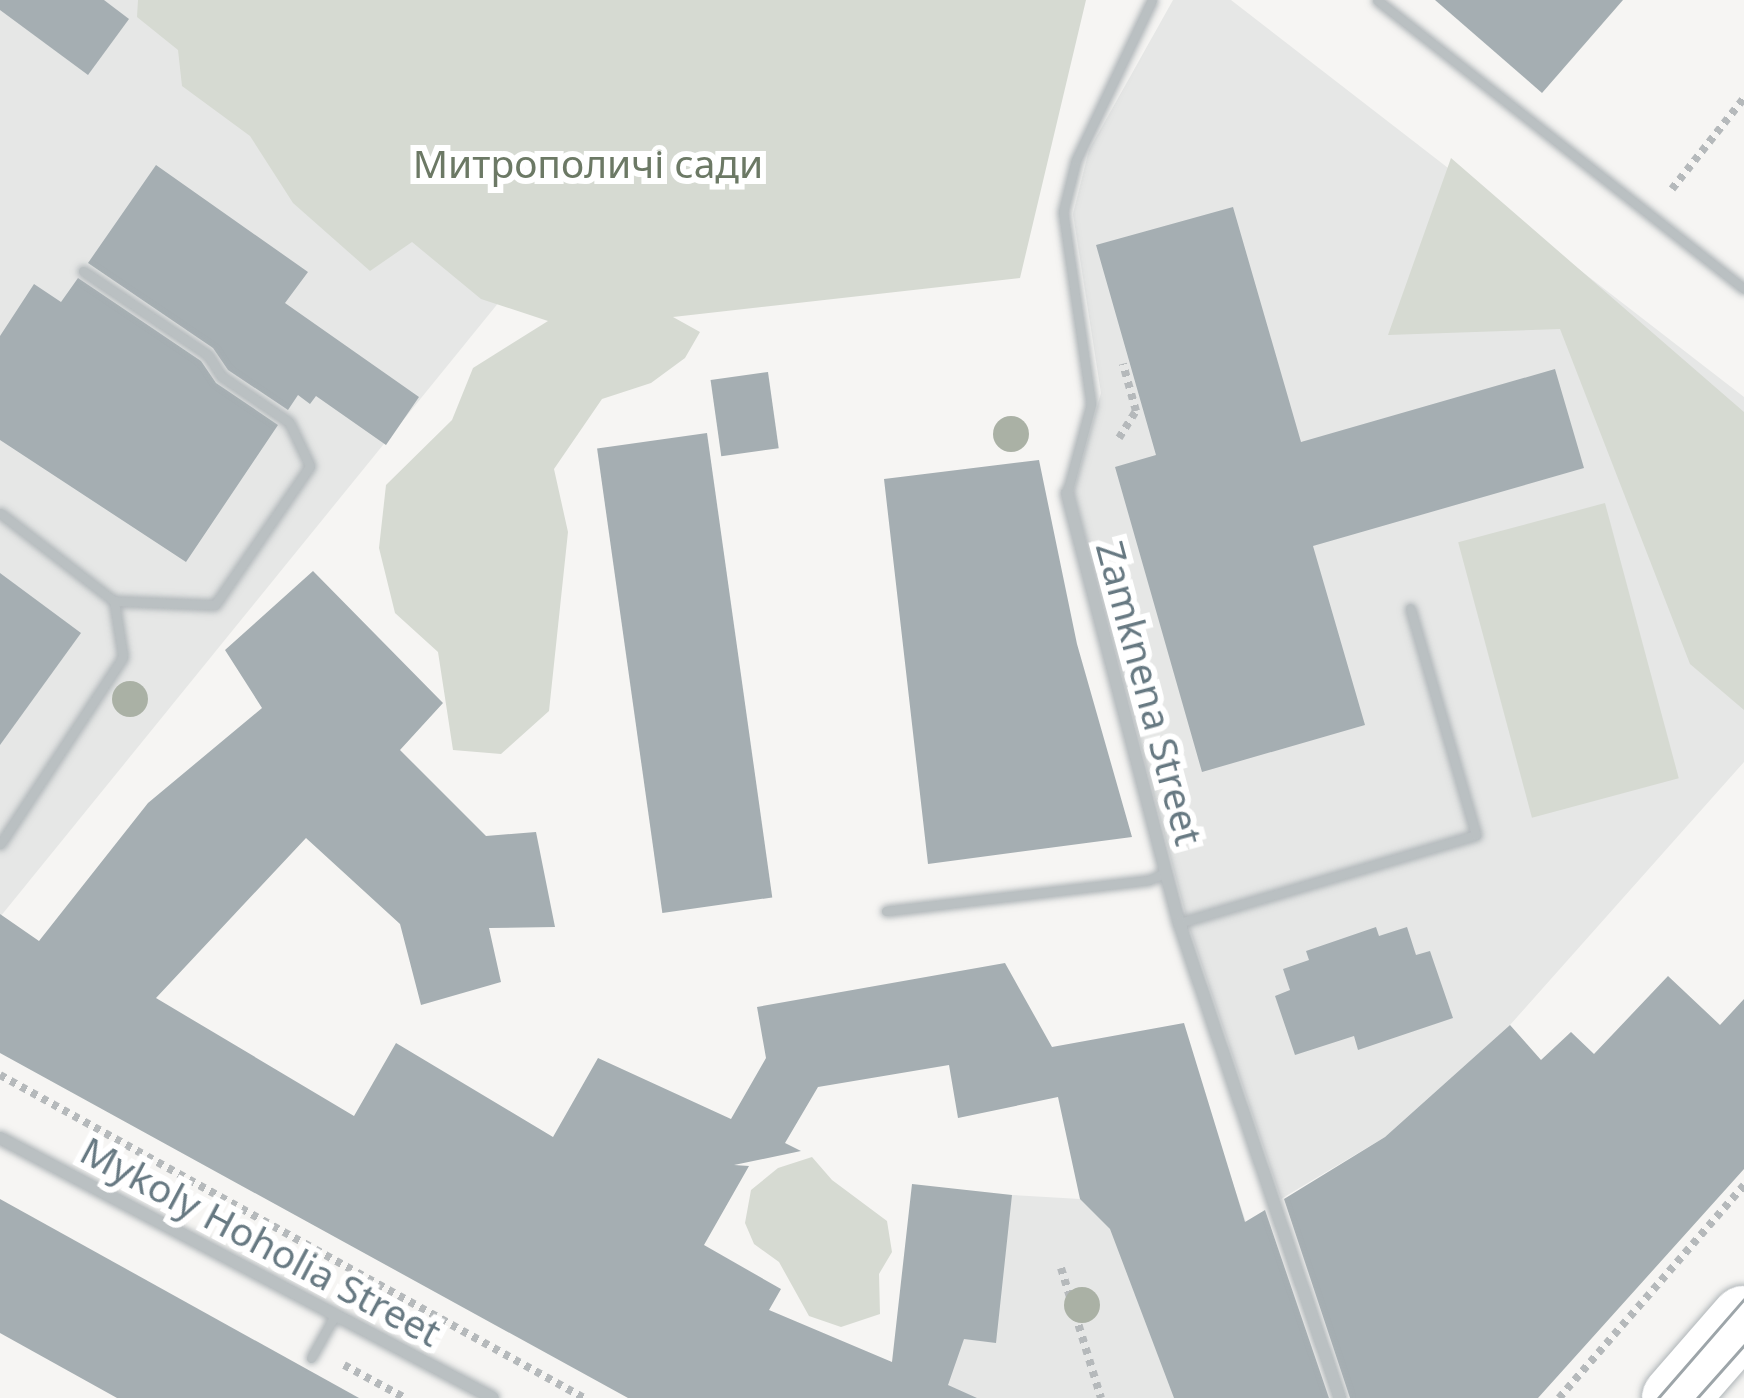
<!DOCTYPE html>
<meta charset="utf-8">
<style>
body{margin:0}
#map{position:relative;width:1744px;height:1398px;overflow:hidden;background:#f6f5f3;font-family:"Noto Sans",sans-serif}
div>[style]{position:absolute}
.built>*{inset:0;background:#e6e7e6}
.green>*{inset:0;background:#d6dad2;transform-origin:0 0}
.building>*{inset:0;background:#a5aeb2;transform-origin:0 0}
.path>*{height:8px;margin-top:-4px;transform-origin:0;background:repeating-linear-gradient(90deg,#b5b9bb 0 6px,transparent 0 12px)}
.roads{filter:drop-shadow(0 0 3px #b0b6b9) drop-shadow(0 0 3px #b0b6b9)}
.lane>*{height:9px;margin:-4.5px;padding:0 4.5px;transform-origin:4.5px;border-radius:4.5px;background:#bac0c2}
.street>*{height:12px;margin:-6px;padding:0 6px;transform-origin:6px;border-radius:6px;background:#bac0c2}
.primary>*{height:66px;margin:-33px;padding:0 33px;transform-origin:33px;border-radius:33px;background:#fff}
.tram>*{height:3px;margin:-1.5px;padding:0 1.5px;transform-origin:1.5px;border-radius:1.5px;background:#9da5a9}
.trees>*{width:36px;height:36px;margin:-18px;border-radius:50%;background:#aab1a5}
span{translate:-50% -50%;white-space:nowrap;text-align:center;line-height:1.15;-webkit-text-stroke:12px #fff;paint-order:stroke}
.park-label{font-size:39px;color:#6c7965}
.street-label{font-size:39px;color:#677982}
</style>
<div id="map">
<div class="built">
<i style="clip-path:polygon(0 0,138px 0,663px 100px,0 917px)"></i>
<i style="clip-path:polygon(1173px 0,1231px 0,1744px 397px,1744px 762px,1510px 1025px,1385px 1137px,1281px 1199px,1189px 927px,1073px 493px,1101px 393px,1073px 214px,1089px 150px)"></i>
<i style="clip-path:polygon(1228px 1169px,1306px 1398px,908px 1398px,1012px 1195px,1080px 1199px)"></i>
</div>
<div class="green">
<i style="clip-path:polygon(138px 0,1086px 0,1020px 278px,673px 317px,700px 332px,685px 358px,651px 383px,602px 399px,554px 469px,568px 532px,549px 711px,501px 754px,453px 750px,438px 652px,395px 613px,379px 548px,386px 485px,452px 420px,473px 368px,548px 321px,481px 299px,412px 242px,370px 271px,293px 203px,250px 136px,182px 86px,178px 50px,137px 17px)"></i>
<i style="clip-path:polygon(1451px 158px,1744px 412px,1744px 710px,1690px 664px,1560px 329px,1388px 335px)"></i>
<i style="left:1605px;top:503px;width:285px;height:152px;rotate:75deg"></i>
<i style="clip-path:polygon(812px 1157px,832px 1180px,887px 1221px,892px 1252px,879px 1274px,880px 1314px,841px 1327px,809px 1316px,779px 1262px,754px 1244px,745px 1223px,751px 1190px,778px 1168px)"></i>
</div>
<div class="building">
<i style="clip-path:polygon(0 0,104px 0,129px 19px,88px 75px,0 10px)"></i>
<i style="clip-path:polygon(1435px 0,1623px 0,1542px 93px)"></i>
<i style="clip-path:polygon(156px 165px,308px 272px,285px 303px,419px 397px,386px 445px,316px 396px,310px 404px,298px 395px,288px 410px,228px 370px,213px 348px,88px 263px)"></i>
<i style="clip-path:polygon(1233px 207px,1301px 442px,1555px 369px,1584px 468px,1313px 546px,1365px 725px,1202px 772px,1115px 467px,1156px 455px,1096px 245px)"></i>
<i style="clip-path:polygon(78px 278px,201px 361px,216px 383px,278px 425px,186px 562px,0 440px,0 336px,34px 284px,61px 302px)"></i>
<i style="left:768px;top:372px;width:77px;height:58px;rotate:82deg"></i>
<i style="left:707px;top:433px;width:469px;height:111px;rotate:82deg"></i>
<i style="clip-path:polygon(1039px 460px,1077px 644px,1132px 837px,928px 864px,884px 479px)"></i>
<i style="clip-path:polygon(313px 571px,443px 703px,400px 750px,486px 836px,536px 832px,555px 927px,489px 928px,501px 982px,421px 1005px,400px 924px,306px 838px,156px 998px,354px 1116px,396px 1043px,553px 1137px,598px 1058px,731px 1119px,766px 1058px,757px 1007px,1005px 963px,1052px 1047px,1184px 1023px,1245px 1222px,1265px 1210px,1329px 1398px,1174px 1398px,1110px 1229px,1080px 1199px,1058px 1097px,958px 1118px,949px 1065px,818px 1087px,785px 1143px,801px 1151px,734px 1165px,749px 1166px,704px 1245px,781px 1289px,769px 1310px,892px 1362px,912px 1184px,1012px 1195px,996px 1343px,964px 1339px,948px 1385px,977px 1398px,628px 1398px,0 1053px,0 914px,39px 941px,148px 803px,262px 708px,225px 650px)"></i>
<i style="clip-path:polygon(0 573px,81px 633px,0 745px)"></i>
<i style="clip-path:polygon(1376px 927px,1379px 936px,1407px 927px,1416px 955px,1430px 951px,1453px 1018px,1358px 1050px,1354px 1036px,1295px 1055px,1275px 996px,1290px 990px,1283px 969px,1309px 960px,1306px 951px)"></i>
<i style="clip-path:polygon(1668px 976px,1720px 1025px,1744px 999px,1744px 1169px,1538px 1398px,1350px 1398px,1284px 1199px,1385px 1137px,1510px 1025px,1541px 1060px,1571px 1032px,1594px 1054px)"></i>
<i style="clip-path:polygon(0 1199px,359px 1398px,117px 1398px,0 1333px)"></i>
</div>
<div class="path">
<i style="left:1672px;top:189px;width:116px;rotate:-51.6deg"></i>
<i style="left:1119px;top:438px;width:32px;rotate:-58deg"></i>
<i style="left:1136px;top:411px;width:49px;rotate:-105.5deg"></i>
<i style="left:0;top:1075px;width:667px;rotate:28.95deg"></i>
<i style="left:1061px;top:1268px;width:136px;rotate:72.9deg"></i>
<i style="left:344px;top:1365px;width:69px;rotate:28.4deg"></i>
<i style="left:1559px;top:1398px;width:282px;rotate:-49deg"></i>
</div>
<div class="roads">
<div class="lane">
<i style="left:1377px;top:0;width:467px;rotate:38.2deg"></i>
<i style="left:83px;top:271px;width:151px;rotate:33.9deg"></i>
<i style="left:208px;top:355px;width:25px;rotate:58deg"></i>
<i style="left:221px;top:376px;width:82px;rotate:34.1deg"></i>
<i style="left:289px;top:422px;width:49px;rotate:64.5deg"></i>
<i style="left:310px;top:466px;width:168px;rotate:124.4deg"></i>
<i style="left:215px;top:605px;width:101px;rotate:-177.7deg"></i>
<i style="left:1067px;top:493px;width:92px;rotate:-74.9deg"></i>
<i style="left:1091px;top:404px;width:194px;rotate:-98.3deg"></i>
<i style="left:1063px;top:212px;width:54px;rotate:-76deg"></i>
<i style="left:1076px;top:160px;width:177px;rotate:-64.6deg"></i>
<i style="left:0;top:513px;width:144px;rotate:37.7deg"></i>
<i style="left:114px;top:601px;width:57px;rotate:80.9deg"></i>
<i style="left:123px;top:657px;width:224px;rotate:123.3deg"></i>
<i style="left:886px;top:911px;width:265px;rotate:-6.7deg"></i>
<i style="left:1149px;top:880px;width:17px;rotate:-24deg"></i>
<i style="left:1179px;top:923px;width:310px;rotate:-16.5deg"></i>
<i style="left:1476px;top:835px;width:236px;rotate:-106.2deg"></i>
<i style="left:311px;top:1358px;width:49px;rotate:-60.8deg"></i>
</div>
<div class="street">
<i style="left:1067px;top:493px;width:444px;rotate:75.4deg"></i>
<i style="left:1179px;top:923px;width:502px;rotate:71.28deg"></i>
<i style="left:0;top:1138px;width:557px;rotate:27.81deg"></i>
</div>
<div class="primary">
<i style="left:1675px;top:1398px;width:105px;rotate:-48.9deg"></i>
</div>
</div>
<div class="tram">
<i style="left:1658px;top:1398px;width:131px;rotate:-49deg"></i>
<i style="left:1697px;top:1398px;width:71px;rotate:-48.4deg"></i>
</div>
<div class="trees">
<i style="left:1011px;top:434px"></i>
<i style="left:130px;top:699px"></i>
<i style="left:1082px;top:1305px"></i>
</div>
<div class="park-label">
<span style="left:588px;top:163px">Митрополичі сади</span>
</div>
<div class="street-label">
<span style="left:1150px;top:693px;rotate:75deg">Zamknena Street</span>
<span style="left:261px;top:1241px;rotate:28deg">Mykoly Hoholia Street</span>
</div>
</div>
